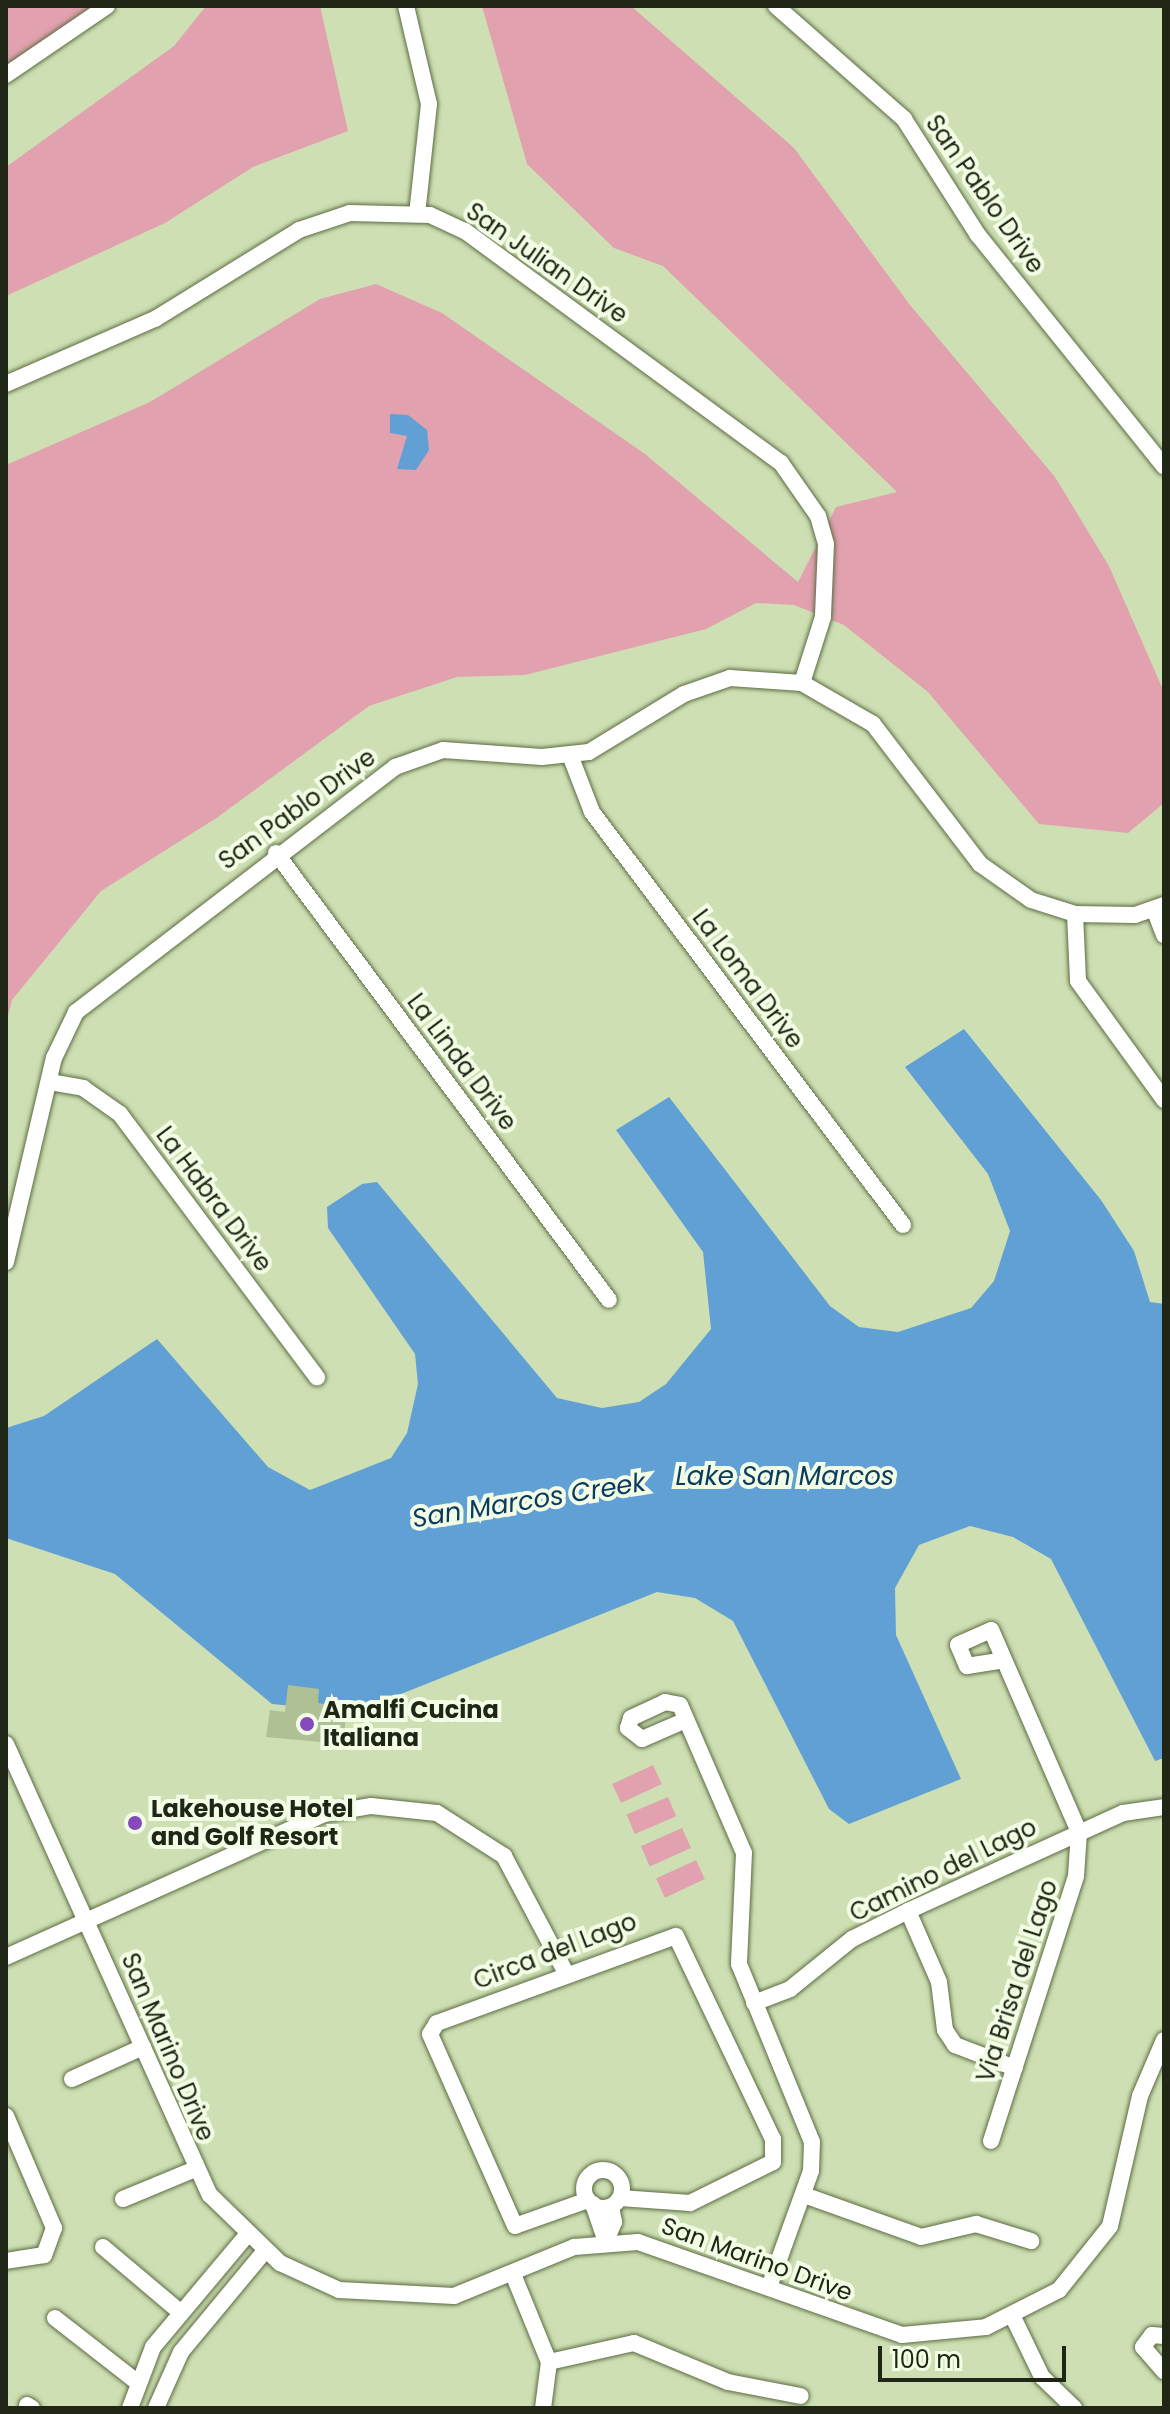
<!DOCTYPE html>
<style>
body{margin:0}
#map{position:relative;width:1170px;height:2414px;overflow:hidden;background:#cee0b3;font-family:Poppins,sans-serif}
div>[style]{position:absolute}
.green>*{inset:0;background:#e1a1ae;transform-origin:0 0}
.water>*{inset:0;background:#61a0d5}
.building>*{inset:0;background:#aec094}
.roads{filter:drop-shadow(0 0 2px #5d6c44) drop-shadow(0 0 2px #5d6c44)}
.minor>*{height:16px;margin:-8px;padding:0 8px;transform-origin:8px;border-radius:8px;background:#fff}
.minor>.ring{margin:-8px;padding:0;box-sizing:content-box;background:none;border:16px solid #fff;border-radius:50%}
.dots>*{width:22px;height:22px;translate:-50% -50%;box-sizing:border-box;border:4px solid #f3fde6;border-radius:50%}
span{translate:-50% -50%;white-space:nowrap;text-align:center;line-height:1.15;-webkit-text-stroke:8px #f3fde6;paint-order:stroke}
.street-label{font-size:24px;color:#202615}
.poi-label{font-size:24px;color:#202615;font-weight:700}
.left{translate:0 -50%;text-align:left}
.water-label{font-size:26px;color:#0b3c60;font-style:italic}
.frame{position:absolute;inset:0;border:8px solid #202615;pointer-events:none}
.scale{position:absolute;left:878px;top:2346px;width:188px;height:36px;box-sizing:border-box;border:4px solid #202615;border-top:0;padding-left:10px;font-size:24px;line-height:28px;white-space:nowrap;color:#202615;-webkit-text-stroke:6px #f3fde6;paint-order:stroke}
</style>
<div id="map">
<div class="green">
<i style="clip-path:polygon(6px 6px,105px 6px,6px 75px)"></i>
<i style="clip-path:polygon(206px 6px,320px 6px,348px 131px,253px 167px,165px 223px,6px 296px,6px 167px,174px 46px)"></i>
<i style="clip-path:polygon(482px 6px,631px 6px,794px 148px,910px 305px,1055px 477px,1109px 566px,1164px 692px,1164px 803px,1128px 833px,1039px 824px,928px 692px,844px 625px,794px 605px,756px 603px,706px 629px,525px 675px,457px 677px,369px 706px,218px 817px,101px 891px,12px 1000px,6px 1024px,6px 465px,150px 402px,320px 299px,376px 284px,442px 313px,645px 454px,798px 582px,836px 507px,897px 492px,663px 266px,614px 248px,527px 164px)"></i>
<i style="left:653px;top:1765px;width:21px;height:45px;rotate:65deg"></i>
<i style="left:668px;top:1797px;width:21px;height:45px;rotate:67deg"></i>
<i style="left:682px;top:1828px;width:22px;height:45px;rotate:66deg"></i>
<i style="left:696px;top:1860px;width:21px;height:44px;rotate:65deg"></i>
</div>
<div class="water">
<i style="clip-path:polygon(390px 414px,408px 415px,427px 430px,429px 450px,416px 470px,397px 469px,407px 436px,390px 433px)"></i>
<i style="clip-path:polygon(964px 1029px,1101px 1200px,1134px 1251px,1150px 1302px,1164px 1304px,1164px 1758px,1155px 1761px,1051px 1559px,1013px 1537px,970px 1526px,919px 1545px,895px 1588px,896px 1635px,961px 1779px,849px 1824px,829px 1809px,733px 1621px,695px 1598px,657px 1592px,356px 1712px,272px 1704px,115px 1574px,6px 1538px,6px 1428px,44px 1416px,157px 1339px,268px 1467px,310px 1490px,391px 1458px,407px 1433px,418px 1384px,415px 1354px,328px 1228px,327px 1207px,362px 1184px,377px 1182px,557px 1398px,602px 1408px,639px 1402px,666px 1384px,711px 1329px,703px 1252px,616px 1130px,669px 1097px,830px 1306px,859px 1327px,898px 1332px,971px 1308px,994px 1281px,1010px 1231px,988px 1174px,905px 1067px)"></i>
</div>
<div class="building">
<i style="clip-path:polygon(288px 1685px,319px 1689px,318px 1703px,347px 1708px,343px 1744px,266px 1737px,270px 1710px,285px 1712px)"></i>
</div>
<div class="roads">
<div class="minor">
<i style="left:406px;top:6px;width:101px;rotate:76.8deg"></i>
<i style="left:429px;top:104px;width:111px;rotate:96.2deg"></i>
<i style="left:776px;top:6px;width:171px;rotate:41.4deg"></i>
<i style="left:904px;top:119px;width:138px;rotate:57.5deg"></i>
<i style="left:978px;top:235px;width:297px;rotate:51.2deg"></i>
<i style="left:6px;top:75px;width:122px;rotate:-34.3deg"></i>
<i style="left:6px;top:384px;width:163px;rotate:-23.6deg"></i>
<i style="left:155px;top:319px;width:169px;rotate:-31.7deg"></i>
<i style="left:299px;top:230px;width:54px;rotate:-18.4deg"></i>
<i style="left:350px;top:213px;width:80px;rotate:1.4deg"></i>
<i style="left:430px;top:215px;width:38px;rotate:25deg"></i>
<i style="left:465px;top:231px;width:392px;rotate:36.3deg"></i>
<i style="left:781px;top:463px;width:65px;rotate:55.1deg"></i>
<i style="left:818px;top:516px;width:29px;rotate:74deg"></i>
<i style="left:826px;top:544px;width:73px;rotate:92.4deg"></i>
<i style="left:823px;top:617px;width:69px;rotate:107.7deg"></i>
<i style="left:570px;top:755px;width:61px;rotate:68.9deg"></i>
<i style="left:592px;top:812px;width:517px;rotate:53.02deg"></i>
<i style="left:276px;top:853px;width:557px;rotate:53.32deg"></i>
<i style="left:1154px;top:909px;width:28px;rotate:69deg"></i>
<i style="left:1075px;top:914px;width:67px;rotate:87.4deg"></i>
<i style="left:1078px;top:981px;width:147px;rotate:54.1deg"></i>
<i style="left:50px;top:1082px;width:34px;rotate:10deg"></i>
<i style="left:83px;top:1088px;width:45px;rotate:35.1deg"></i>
<i style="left:120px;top:1114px;width:329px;rotate:53.2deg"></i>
<i style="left:6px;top:1262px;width:210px;rotate:-76.8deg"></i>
<i style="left:54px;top:1058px;width:51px;rotate:-64.4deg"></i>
<i style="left:76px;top:1012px;width:402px;rotate:-37.5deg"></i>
<i style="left:395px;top:767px;width:51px;rotate:-19.5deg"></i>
<i style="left:443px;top:750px;width:99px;rotate:4deg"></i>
<i style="left:542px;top:757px;width:47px;rotate:-6.1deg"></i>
<i style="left:589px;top:752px;width:111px;rotate:-31.4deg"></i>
<i style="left:684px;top:694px;width:49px;rotate:-19.2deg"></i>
<i style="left:730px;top:678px;width:72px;rotate:4deg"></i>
<i style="left:802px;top:683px;width:82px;rotate:30deg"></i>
<i style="left:873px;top:724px;width:176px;rotate:52.6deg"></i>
<i style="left:980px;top:864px;width:62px;rotate:35.2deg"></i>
<i style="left:1031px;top:900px;width:46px;rotate:17.7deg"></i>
<i style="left:1075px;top:914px;width:60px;rotate:1deg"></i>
<i style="left:1135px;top:915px;width:31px;rotate:-19deg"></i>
<i style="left:686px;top:1720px;width:48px;rotate:156.6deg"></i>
<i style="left:642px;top:1739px;width:18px;rotate:-142deg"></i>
<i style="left:628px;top:1728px;width:10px;rotate:-73deg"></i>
<i style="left:631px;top:1718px;width:38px;rotate:-25deg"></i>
<i style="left:665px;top:1702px;width:15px;rotate:11deg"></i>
<i style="left:680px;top:1705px;width:161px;rotate:66.6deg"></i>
<i style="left:744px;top:1853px;width:111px;rotate:92.6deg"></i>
<i style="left:739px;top:1964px;width:192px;rotate:67.7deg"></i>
<i style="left:812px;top:2142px;width:29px;rotate:92deg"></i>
<i style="left:811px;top:2171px;width:123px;rotate:109.9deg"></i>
<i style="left:6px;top:1744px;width:495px;rotate:65.7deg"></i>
<i style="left:210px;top:2195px;width:98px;rotate:44.2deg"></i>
<i style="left:280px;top:2263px;width:65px;rotate:24.6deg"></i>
<i style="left:339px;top:2290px;width:115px;rotate:3deg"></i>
<i style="left:454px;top:2296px;width:130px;rotate:-22.2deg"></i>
<i style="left:574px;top:2247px;width:64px;rotate:-4.5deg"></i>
<i style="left:638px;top:2242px;width:280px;rotate:19.4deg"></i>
<i style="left:902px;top:2335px;width:84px;rotate:-5.4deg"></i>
<i style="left:986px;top:2327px;width:82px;rotate:-26.9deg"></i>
<i style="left:1059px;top:2290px;width:82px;rotate:-51.4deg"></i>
<i style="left:1110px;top:2226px;width:133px;rotate:-77deg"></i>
<i style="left:1140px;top:2096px;width:61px;rotate:-66.8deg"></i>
<i style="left:908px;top:1911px;width:77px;rotate:66.4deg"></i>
<i style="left:939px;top:1982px;width:48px;rotate:82.9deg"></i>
<i style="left:945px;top:2030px;width:18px;rotate:56deg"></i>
<i style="left:955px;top:2045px;width:64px;rotate:21deg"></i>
<i style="left:6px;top:1957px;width:349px;rotate:-24.2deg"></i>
<i style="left:324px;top:1814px;width:48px;rotate:-9.7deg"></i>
<i style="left:371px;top:1806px;width:66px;rotate:6.1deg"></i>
<i style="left:437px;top:1813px;width:80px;rotate:32.7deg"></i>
<i style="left:504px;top:1856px;width:132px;rotate:62.1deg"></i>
<i style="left:754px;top:2003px;width:39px;rotate:-21deg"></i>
<i style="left:790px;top:1989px;width:80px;rotate:-38.9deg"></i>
<i style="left:852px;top:1939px;width:63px;rotate:-26.6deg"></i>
<i style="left:908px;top:1911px;width:236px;rotate:-24.5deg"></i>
<i style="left:1123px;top:1813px;width:41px;rotate:-8.3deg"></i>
<i style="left:72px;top:2079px;width:78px;rotate:-24.3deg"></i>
<i style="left:6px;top:2116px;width:122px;rotate:66.8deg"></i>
<i style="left:54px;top:2228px;width:29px;rotate:110deg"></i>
<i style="left:44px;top:2255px;width:38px;rotate:171deg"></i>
<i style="left:991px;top:2141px;width:278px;rotate:-72.2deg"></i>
<i style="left:1076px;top:1876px;width:44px;rotate:-86.1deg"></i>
<i style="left:1079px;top:1832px;width:220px;rotate:-113.5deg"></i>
<i style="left:991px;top:1630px;width:36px;rotate:156deg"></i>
<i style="left:958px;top:1645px;width:23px;rotate:67deg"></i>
<i style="left:967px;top:1666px;width:32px;rotate:-9deg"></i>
<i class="ring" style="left:584px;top:2170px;width:22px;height:22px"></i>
<i style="left:804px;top:2195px;width:124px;rotate:19.7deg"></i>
<i style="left:921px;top:2237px;width:57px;rotate:-13.3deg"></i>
<i style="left:976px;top:2224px;width:58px;rotate:17.2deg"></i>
<i style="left:123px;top:2199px;width:78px;rotate:-22.6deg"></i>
<i style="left:588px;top:2200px;width:77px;rotate:160.4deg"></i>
<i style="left:515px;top:2226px;width:210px;rotate:-113.9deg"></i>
<i style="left:430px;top:2034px;width:13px;rotate:-58deg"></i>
<i style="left:437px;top:2023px;width:254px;rotate:-20deg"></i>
<i style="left:676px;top:1936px;width:225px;rotate:64.5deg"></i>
<i style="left:773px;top:2139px;width:23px;rotate:90deg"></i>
<i style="left:773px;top:2162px;width:93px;rotate:153.7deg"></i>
<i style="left:690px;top:2203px;width:70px;rotate:-175.9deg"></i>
<i style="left:593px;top:2204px;width:39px;rotate:71deg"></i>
<i style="left:606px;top:2241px;width:21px;rotate:-67deg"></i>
<i style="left:614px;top:2222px;width:16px;rotate:-101deg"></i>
<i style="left:103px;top:2247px;width:99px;rotate:40.1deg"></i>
<i style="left:513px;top:2274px;width:95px;rotate:67.8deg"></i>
<i style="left:549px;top:2362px;width:46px;rotate:97.4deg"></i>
<i style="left:1012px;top:2315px;width:69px;rotate:64.2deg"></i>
<i style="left:1042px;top:2377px;width:45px;rotate:44.1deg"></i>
<i style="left:55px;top:2318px;width:104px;rotate:38deg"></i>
<i style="left:1164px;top:2336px;width:12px;rotate:-175deg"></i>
<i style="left:1152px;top:2335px;width:15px;rotate:127deg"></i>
<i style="left:1143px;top:2347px;width:32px;rotate:49deg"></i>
<i style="left:549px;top:2362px;width:87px;rotate:-12.6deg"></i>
<i style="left:634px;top:2343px;width:102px;rotate:22.5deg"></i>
<i style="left:728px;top:2382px;width:74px;rotate:10.9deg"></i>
<i style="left:27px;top:2405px;width:6px;rotate:31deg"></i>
<i style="left:130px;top:2408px;width:65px;rotate:-69.3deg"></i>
<i style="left:153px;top:2347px;width:145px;rotate:-50deg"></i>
<i style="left:156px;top:2408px;width:61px;rotate:-65.9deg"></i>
<i style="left:181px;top:2352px;width:130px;rotate:-50.3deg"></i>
</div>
</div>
<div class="dots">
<i style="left:307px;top:1724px;background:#8648bd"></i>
<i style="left:135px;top:1823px;background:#8648bd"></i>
</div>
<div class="street-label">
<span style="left:985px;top:194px;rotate:55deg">San Pablo Drive</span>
<span style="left:547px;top:263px;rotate:35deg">San Julian Drive</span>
<span style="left:297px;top:809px;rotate:-36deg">San Pablo Drive</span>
<span style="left:748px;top:979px;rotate:53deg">La Loma Drive</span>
<span style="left:462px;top:1062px;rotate:53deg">La Linda Drive</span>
<span style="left:214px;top:1199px;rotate:53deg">La Habra Drive</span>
<span style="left:943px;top:1870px;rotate:-26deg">Camino del Lago</span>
<span style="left:555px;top:1951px;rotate:-21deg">Circa del Lago</span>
<span style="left:1017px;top:1981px;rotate:-72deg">Via Brisa del Lago</span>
<span style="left:168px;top:2047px;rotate:67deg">San Marino Drive</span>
<span style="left:757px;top:2259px;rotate:20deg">San Marino Drive</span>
</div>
<div class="poi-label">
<span class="left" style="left:323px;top:1724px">Amalfi Cucina<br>Italiana</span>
<span class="left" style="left:151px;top:1823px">Lakehouse Hotel<br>and Golf Resort</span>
</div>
<div class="water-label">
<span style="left:785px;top:1477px">Lake San Marcos</span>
<span style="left:529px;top:1501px;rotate:-9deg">San Marcos Creek</span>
</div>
<div class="frame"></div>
<div class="scale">100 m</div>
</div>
